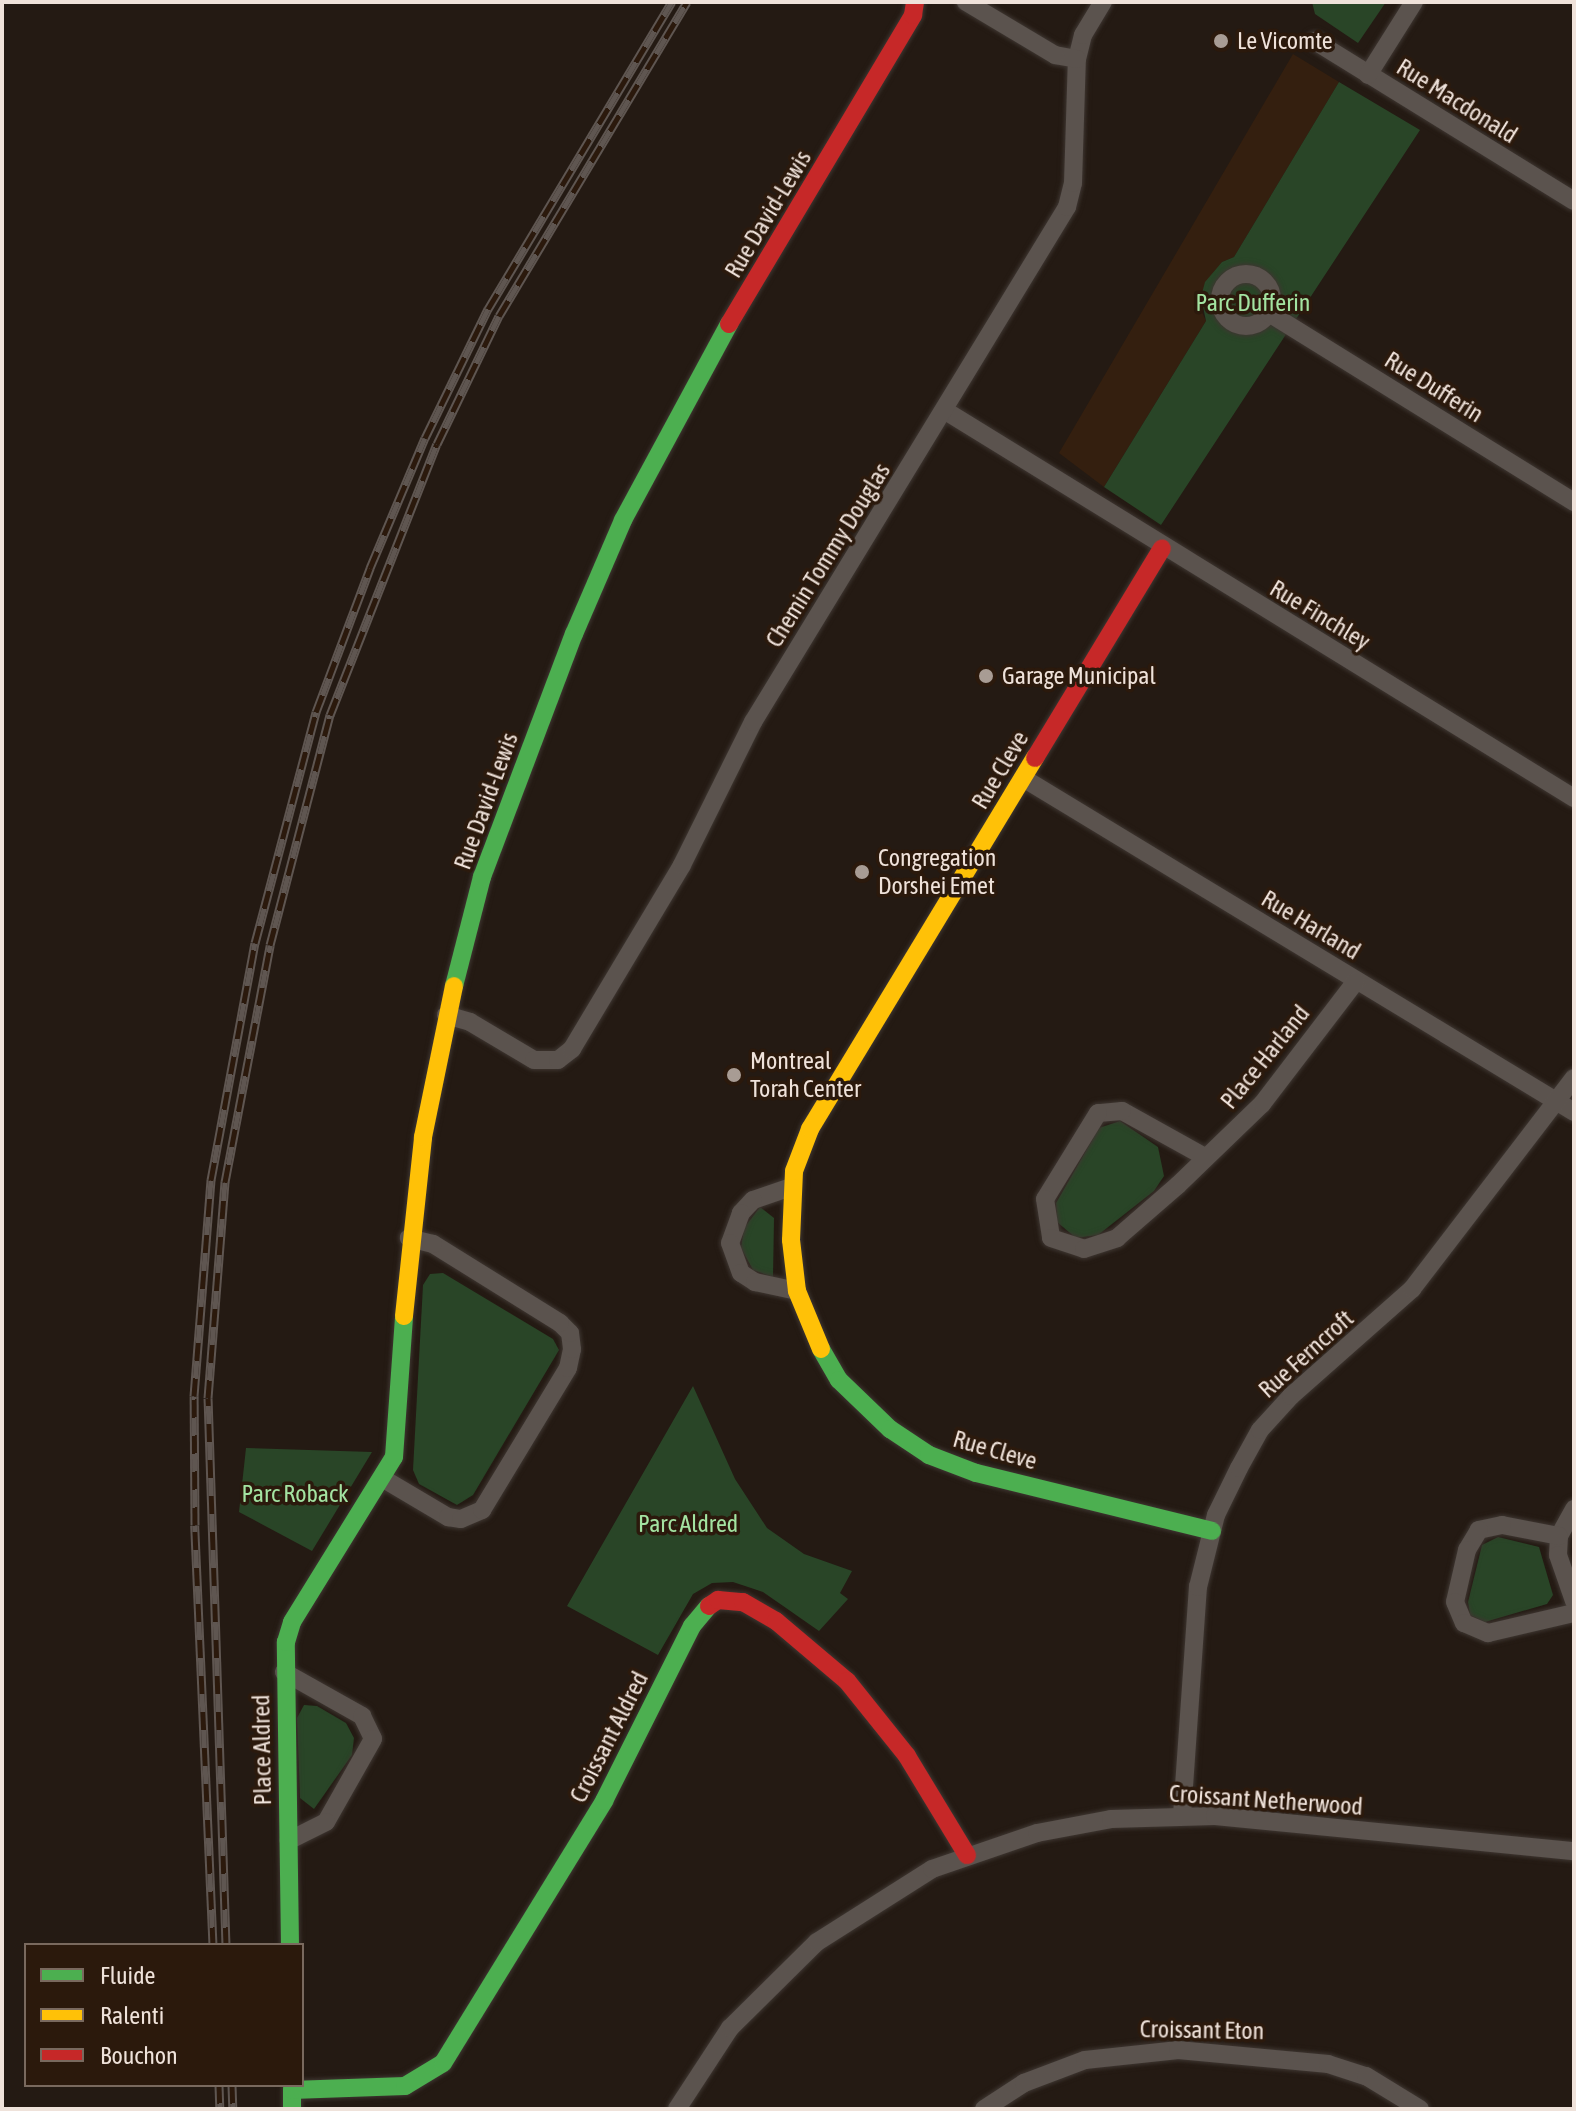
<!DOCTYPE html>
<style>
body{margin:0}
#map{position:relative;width:1576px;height:2111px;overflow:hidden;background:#241a13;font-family:"Asap Condensed",sans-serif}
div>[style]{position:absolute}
.built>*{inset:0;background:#341f0f}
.green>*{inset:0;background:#294527}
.roads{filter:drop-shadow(0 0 2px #3e3631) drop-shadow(0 0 2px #3e3631)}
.street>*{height:18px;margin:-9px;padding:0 9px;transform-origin:9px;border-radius:9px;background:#5b534e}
.street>.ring{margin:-9px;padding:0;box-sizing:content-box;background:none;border:18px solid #5b534e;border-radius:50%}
.fast>*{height:18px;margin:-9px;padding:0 9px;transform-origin:9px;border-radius:9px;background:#4caf50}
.slow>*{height:18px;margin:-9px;padding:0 9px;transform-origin:9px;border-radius:9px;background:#ffc107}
.jam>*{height:18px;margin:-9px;padding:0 9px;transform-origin:9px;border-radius:9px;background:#c62828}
.rail>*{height:9px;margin-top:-4.5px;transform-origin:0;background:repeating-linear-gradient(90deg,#2b190c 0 18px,#5f5651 0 36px);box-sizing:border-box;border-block:2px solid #5f5651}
.dots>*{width:22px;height:22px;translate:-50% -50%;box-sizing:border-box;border:4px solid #2b190c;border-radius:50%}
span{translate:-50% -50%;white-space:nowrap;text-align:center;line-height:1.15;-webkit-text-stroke:7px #2b190c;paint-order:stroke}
.poi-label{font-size:24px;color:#efe2da}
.left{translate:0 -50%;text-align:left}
.street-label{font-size:24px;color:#efe2da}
.park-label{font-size:24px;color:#a3e3a1}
.frame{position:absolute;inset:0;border:4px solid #efe2da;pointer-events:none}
.legend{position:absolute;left:24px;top:1943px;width:280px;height:144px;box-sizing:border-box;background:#2b190c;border:2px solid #79695e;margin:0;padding:10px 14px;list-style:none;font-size:24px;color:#efe2da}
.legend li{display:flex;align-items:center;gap:16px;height:40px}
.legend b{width:40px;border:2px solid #79695e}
</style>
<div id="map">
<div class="built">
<i style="clip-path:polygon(1293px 54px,1339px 82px,1234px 257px,1222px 262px,1202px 312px,1206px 321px,1104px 487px,1059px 453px)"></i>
</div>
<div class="green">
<i style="clip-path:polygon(1312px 2px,1386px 2px,1358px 43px,1315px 14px)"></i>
<i style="clip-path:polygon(1339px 82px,1420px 130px,1161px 525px,1104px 487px,1206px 321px,1201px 297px,1205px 282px,1222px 262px,1234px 257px)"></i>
<i style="clip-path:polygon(1120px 1121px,1158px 1147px,1164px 1176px,1154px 1191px,1098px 1235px,1076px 1238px,1057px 1222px,1056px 1203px,1099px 1128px)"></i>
<i style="clip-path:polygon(760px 1207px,774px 1218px,773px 1277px,753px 1270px,741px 1248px,744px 1228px)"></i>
<i style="clip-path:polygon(443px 1273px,553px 1339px,559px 1350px,473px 1495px,457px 1505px,419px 1484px,413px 1470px,423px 1285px,430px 1274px)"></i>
<i style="clip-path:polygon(693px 1386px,735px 1479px,767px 1528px,804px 1554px,852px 1571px,840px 1593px,848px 1599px,819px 1631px,763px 1592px,733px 1582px,712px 1583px,693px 1594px,658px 1655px,567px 1606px)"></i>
<i style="clip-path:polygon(246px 1448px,372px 1452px,312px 1551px,239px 1512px)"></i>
<i style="clip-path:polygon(1498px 1537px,1539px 1547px,1553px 1595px,1547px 1604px,1485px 1622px,1470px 1615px,1468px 1602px,1482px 1545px)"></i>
<i style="clip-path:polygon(304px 1705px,317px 1706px,346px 1723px,354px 1738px,352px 1755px,314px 1809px,300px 1798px,297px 1718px)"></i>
</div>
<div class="roads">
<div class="street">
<i style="left:1315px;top:41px;width:304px;rotate:31.7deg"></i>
<i style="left:1077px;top:59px;width:25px;rotate:-76deg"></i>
<i style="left:1083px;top:35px;width:39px;rotate:-59deg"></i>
<i style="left:1368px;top:75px;width:86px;rotate:-57.8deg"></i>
<i class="ring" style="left:1220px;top:274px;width:34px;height:34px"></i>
<i style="left:1269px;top:313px;width:359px;rotate:31.8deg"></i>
<i style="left:944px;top:410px;width:740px;rotate:31.63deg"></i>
<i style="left:1023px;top:778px;width:644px;rotate:31.22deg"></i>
<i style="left:446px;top:1015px;width:25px;rotate:16deg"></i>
<i style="left:470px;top:1022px;width:74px;rotate:30.7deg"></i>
<i style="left:534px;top:1060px;width:24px"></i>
<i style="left:558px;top:1060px;width:18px;rotate:-38deg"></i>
<i style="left:572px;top:1049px;width:214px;rotate:-59.1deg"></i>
<i style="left:682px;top:865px;width:160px;rotate:-63.6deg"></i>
<i style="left:753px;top:722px;width:603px;rotate:-58.63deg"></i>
<i style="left:1067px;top:207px;width:25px;rotate:-76deg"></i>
<i style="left:1073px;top:183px;width:124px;rotate:-88.2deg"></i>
<i style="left:1077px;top:59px;width:22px;rotate:-170deg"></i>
<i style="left:1055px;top:55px;width:104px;rotate:-149.2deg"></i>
<i style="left:1205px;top:1157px;width:95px;rotate:-151deg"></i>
<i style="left:1122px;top:1111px;width:24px;rotate:175deg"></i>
<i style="left:1098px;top:1113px;width:101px;rotate:121.6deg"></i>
<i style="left:1045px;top:1199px;width:39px;rotate:81deg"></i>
<i style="left:1051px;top:1238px;width:35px;rotate:18deg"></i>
<i style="left:1084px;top:1249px;width:35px;rotate:-18deg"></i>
<i style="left:1117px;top:1238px;width:81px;rotate:-41deg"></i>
<i style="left:1178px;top:1185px;width:117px;rotate:-44deg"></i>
<i style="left:1262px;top:1104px;width:155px;rotate:-52.6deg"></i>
<i style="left:791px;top:1187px;width:40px;rotate:161.1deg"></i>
<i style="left:753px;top:1200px;width:18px;rotate:133deg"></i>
<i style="left:741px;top:1213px;width:32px;rotate:110deg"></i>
<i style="left:730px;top:1243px;width:32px;rotate:70deg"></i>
<i style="left:741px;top:1273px;width:17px;rotate:33deg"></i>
<i style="left:755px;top:1282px;width:43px;rotate:12.1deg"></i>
<i style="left:382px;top:1478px;width:77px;rotate:30.6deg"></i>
<i style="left:448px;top:1517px;width:13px;rotate:9deg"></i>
<i style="left:461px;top:1519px;width:23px;rotate:-23deg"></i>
<i style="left:482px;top:1510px;width:166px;rotate:-58.8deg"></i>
<i style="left:568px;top:1368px;width:19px;rotate:-78deg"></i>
<i style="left:572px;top:1349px;width:16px;rotate:-97deg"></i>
<i style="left:570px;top:1333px;width:14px;rotate:-135deg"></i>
<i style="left:560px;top:1323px;width:150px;rotate:-148.1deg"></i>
<i style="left:433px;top:1244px;width:25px;rotate:-166deg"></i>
<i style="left:1574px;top:1509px;width:31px;rotate:119deg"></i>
<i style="left:1559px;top:1536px;width:19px;rotate:93deg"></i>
<i style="left:1558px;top:1555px;width:49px;rotate:70.8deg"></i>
<i style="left:1559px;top:1536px;width:58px;rotate:-169.1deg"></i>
<i style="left:1502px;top:1525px;width:24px;rotate:168deg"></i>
<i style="left:1479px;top:1530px;width:23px;rotate:121deg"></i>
<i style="left:1467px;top:1550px;width:53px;rotate:103deg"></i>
<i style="left:1455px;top:1602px;width:23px;rotate:67deg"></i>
<i style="left:1464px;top:1623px;width:26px;rotate:23deg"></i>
<i style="left:1488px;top:1633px;width:88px;rotate:-13.1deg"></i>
<i style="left:284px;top:1672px;width:90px;rotate:29.4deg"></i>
<i style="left:362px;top:1716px;width:25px;rotate:64deg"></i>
<i style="left:373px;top:1739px;width:95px;rotate:119.5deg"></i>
<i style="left:326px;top:1822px;width:42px;rotate:153.4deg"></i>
<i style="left:1182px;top:1815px;width:229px;rotate:-86deg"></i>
<i style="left:1198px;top:1587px;width:74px;rotate:-76deg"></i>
<i style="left:1216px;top:1515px;width:52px;rotate:-63.9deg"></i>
<i style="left:1239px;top:1468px;width:43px;rotate:-61.1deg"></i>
<i style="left:1260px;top:1430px;width:46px;rotate:-47.6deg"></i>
<i style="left:1291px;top:1396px;width:162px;rotate:-41.5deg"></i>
<i style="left:1412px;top:1289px;width:266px;rotate:-52.5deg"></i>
<i style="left:677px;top:2109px;width:97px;rotate:-56.8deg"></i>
<i style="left:730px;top:2028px;width:122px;rotate:-44.7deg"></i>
<i style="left:817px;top:1942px;width:136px;rotate:-32.4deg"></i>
<i style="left:932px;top:1869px;width:111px;rotate:-18.9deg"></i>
<i style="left:1037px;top:1833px;width:75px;rotate:-10.7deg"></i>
<i style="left:1111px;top:1819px;width:104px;rotate:-1.7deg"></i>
<i style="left:1215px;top:1816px;width:361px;rotate:5.6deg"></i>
<i style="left:984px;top:2109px;width:48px;rotate:-33deg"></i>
<i style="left:1024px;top:2083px;width:65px;rotate:-20.7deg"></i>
<i style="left:1085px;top:2060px;width:94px;rotate:-6.1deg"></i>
<i style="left:1178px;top:2050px;width:151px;rotate:5.3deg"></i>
<i style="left:1328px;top:2064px;width:40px;rotate:18deg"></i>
<i style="left:1366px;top:2076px;width:63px;rotate:31.4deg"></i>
</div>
<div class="fast">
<i style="left:454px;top:986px;width:113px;rotate:-75.6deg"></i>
<i style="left:482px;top:877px;width:260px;rotate:-69.3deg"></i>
<i style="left:574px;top:634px;width:124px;rotate:-66.7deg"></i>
<i style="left:623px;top:520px;width:223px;rotate:-61.6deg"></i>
<i style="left:821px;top:1349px;width:36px;rotate:60deg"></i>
<i style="left:839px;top:1380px;width:71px;rotate:43.9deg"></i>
<i style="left:890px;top:1429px;width:47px;rotate:33.7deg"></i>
<i style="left:929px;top:1455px;width:50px;rotate:21deg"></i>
<i style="left:976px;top:1473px;width:243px;rotate:13.8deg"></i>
<i style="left:290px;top:1945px;width:303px;rotate:-90.8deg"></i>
<i style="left:286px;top:1642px;width:21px;rotate:-73deg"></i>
<i style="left:292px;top:1622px;width:194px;rotate:-58.3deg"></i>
<i style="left:394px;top:1457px;width:141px;rotate:-85.9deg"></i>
<i style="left:292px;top:2109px;width:19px;rotate:-90deg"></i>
<i style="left:292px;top:2090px;width:113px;rotate:-2deg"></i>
<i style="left:405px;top:2086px;width:44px;rotate:-31.2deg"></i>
<i style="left:443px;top:2063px;width:308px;rotate:-58.4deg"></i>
<i style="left:604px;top:1801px;width:196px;rotate:-63.3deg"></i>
<i style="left:692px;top:1626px;width:26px;rotate:-50deg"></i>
</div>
<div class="slow">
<i style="left:404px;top:1316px;width:180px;rotate:-83.9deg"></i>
<i style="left:423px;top:1137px;width:154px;rotate:-78.4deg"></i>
<i style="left:821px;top:1349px;width:63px;rotate:-112.5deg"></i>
<i style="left:797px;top:1291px;width:51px;rotate:-96.7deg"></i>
<i style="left:791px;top:1240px;width:69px;rotate:-87.5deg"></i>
<i style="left:794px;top:1171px;width:45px;rotate:-69.1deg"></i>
<i style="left:810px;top:1129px;width:434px;rotate:-58.8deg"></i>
</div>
<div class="jam">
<i style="left:729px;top:324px;width:360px;rotate:-59.2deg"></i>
<i style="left:913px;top:15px;width:13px;rotate:-81deg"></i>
<i style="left:1035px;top:758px;width:245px;rotate:-58.8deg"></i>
<i style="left:709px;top:1606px;width:11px;rotate:-34deg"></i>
<i style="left:718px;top:1600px;width:25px;rotate:5deg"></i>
<i style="left:743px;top:1602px;width:38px;rotate:30deg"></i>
<i style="left:776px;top:1621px;width:93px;rotate:40.2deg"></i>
<i style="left:847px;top:1681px;width:96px;rotate:51.3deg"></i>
<i style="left:907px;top:1756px;width:116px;rotate:58.8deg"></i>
</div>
</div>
<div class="rail">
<i style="left:213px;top:1945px;width:420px;rotate:-92.5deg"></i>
<i style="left:195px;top:1525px;width:129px;rotate:-90.4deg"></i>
<i style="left:194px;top:1396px;width:217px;rotate:-85.5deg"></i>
<i style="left:211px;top:1180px;width:241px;rotate:-79.5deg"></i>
<i style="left:255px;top:943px;width:239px;rotate:-75.2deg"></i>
<i style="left:316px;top:712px;width:154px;rotate:-69.4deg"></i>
<i style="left:370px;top:568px;width:141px;rotate:-67.1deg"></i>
<i style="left:425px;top:438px;width:144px;rotate:-64deg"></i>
<i style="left:488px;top:309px;width:358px;rotate:-59.1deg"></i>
<i style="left:226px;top:1945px;width:547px;rotate:-91.88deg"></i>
<i style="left:208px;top:1398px;width:217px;rotate:-85.5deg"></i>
<i style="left:225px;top:1182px;width:241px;rotate:-79.2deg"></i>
<i style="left:270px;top:945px;width:238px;rotate:-75.4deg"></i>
<i style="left:330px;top:715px;width:291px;rotate:-68.5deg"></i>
<i style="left:437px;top:444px;width:142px;rotate:-64.2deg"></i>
<i style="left:499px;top:316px;width:366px;rotate:-59.1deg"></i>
<i style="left:219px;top:2085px;width:24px;rotate:88deg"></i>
<i style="left:232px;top:2085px;width:24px;rotate:88deg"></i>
</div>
<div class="dots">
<i style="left:1221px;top:41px;background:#a89c94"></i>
<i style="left:986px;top:676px;background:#a89c94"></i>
<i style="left:862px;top:872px;background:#a89c94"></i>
<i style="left:734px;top:1075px;background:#a89c94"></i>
</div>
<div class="poi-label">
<span class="left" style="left:1237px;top:41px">Le Vicomte</span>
<span class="left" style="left:1002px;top:676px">Garage Municipal</span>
<span class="left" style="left:878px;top:872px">Congregation<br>Dorshei Emet</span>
<span class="left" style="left:750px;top:1075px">Montreal<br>Torah Center</span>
</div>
<div class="street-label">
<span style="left:1457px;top:101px;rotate:32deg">Rue Macdonald</span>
<span style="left:768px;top:214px;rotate:-59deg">Rue David-Lewis</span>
<span style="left:1434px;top:387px;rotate:32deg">Rue Dufferin</span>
<span style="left:828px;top:555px;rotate:-58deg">Chemin Tommy Douglas</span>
<span style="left:1320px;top:615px;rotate:31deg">Rue Finchley</span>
<span style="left:1000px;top:770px;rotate:-59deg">Rue Cleve</span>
<span style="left:486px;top:801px;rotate:-70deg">Rue David-Lewis</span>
<span style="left:1311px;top:925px;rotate:31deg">Rue Harland</span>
<span style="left:1265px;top:1057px;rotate:-51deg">Place Harland</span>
<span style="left:1306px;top:1354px;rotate:-42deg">Rue Ferncroft</span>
<span style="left:995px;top:1450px;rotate:16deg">Rue Cleve</span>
<span style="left:609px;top:1737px;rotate:-63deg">Croissant Aldred</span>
<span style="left:262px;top:1750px;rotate:-91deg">Place Aldred</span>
<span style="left:1266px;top:1800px;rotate:4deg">Croissant Netherwood</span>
<span style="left:1202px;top:2030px;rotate:1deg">Croissant Eton</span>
</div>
<div class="park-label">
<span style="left:1253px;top:303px">Parc Dufferin</span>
<span style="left:295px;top:1494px">Parc Roback</span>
<span style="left:688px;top:1524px">Parc Aldred</span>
</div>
<div class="frame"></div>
<ul class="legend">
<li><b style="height:10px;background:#4caf50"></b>Fluide</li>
<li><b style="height:10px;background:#ffc107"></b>Ralenti</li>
<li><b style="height:10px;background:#c62828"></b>Bouchon</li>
</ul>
</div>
